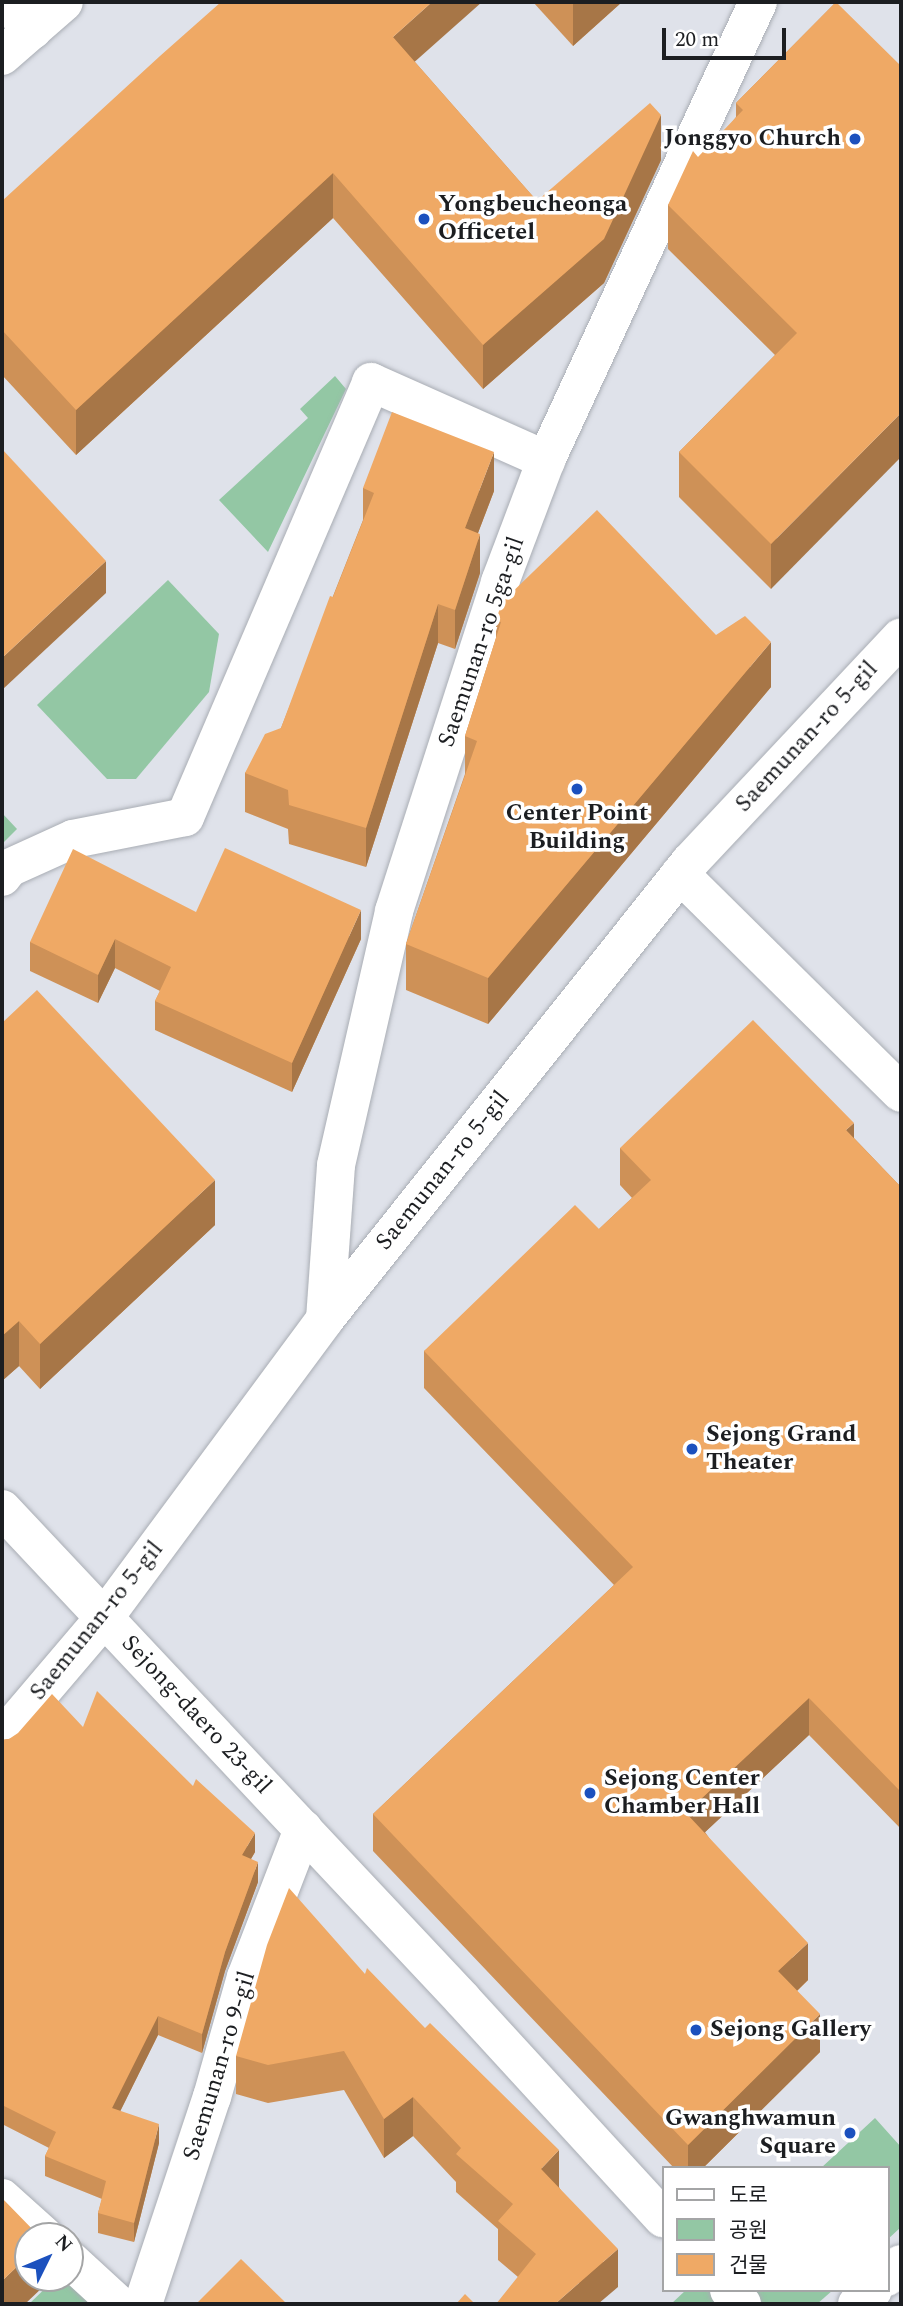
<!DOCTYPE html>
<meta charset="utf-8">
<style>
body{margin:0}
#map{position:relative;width:903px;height:2306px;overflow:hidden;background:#dfe2ea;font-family:Spectral,"Noto Sans KR",serif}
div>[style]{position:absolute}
.green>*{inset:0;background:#93c7a4}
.roads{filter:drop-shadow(0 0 2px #a9adb4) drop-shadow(0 0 2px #a9adb4)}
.minor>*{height:38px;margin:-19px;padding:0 19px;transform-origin:19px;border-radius:19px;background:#fff}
.wall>*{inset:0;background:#ce9157}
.shaded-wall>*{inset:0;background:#a77647}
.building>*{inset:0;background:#efa965}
.dots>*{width:19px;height:19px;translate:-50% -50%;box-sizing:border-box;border:4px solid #fff;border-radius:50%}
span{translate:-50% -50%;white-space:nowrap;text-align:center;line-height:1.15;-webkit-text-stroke:7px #fff;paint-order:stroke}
.poi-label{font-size:24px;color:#1c1e21;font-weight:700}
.right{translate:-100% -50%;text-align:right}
.left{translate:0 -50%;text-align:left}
.street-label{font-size:24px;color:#1c1e21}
.frame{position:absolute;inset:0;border:4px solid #1c1e21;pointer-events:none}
.legend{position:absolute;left:662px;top:2166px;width:228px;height:126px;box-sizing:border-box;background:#fff;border:2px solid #a4a5a6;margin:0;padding:9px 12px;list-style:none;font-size:21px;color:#1c1e21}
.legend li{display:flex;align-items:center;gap:14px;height:35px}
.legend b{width:35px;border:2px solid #a4a5a6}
.north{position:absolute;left:14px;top:2222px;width:70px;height:70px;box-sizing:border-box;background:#fff;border:2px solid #a4a5a6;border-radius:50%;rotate:47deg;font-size:19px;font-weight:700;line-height:28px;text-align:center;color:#1c1e21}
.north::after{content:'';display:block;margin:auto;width:24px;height:32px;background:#1c51be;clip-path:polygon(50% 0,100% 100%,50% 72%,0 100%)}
.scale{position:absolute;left:662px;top:28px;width:124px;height:32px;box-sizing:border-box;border:4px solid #1c1e21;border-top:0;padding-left:9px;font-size:21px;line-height:24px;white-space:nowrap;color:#1c1e21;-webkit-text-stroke:5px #fff;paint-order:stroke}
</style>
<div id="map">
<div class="green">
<i style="clip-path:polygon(335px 376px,346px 389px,268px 552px,219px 500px,308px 418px,300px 409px)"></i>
<i style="clip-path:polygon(168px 580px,219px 634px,209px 692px,136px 779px,107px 779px,37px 705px)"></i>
<i style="clip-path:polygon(2px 813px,17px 829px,2px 844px)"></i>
<i style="clip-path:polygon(875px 2118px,901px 2147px,901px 2227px,887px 2240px,887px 2168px,821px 2168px)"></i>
<i style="clip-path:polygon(56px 2278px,62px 2278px,97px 2304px,29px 2304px)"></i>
<i style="clip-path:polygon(686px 2290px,833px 2290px,817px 2304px,671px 2304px)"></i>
</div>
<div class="roads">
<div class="minor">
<i style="left:7px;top:2px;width:38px;rotate:48deg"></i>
<i style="left:2px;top:56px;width:82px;rotate:-41.1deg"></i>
<i style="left:680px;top:874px;width:311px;rotate:44.7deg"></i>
<i style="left:2px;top:877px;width:11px;rotate:-52deg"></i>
<i style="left:9px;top:868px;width:70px;rotate:-24.4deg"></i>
<i style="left:73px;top:839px;width:114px;rotate:-11.1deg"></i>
<i style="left:185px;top:817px;width:473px;rotate:-66.8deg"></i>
<i style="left:371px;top:382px;width:192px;rotate:24deg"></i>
<i style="left:325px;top:1319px;width:154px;rotate:-85.9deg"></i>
<i style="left:336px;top:1165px;width:261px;rotate:-77.1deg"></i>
<i style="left:394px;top:911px;width:346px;rotate:-72.1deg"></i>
<i style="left:500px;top:582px;width:130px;rotate:-69.3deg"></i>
<i style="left:546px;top:460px;width:505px;rotate:-65.16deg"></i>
<i style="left:2px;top:1509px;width:673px;rotate:46.8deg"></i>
<i style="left:463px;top:2000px;width:296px;rotate:47.5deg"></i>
<i style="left:2px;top:1738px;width:157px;rotate:-49.6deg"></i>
<i style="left:104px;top:1618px;width:372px;rotate:-53.5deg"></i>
<i style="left:325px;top:1319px;width:585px;rotate:-51.39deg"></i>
<i style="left:690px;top:862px;width:308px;rotate:-46.8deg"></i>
<i style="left:2px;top:2198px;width:57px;rotate:42.1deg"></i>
<i style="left:70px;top:2260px;width:65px;rotate:42.5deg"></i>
<i style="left:887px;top:2277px;width:19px;rotate:-43deg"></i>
<i style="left:729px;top:2290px;width:19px;rotate:47deg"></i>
<i style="left:143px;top:2304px;width:218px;rotate:-71.6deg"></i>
<i style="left:212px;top:2097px;width:125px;rotate:-74.2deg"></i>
<i style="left:246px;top:1977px;width:159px;rotate:-68.9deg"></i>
<i style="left:857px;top:2304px;width:21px;rotate:-41deg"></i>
</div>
</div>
<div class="wall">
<i style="clip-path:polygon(533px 2px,622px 2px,573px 46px)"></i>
<i style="clip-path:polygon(836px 2px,771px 589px,679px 497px,679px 452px,775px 355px,668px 249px,668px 205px,736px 117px,736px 103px)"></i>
<i style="clip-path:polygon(415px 62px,537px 201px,661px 160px,604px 283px,483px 389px,333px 218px,76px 455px,2px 375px,2px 201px)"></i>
<i style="clip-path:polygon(363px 488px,494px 491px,478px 533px,480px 573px,455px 649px,438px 643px,366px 867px,289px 844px,288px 829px,245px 812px,245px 773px,281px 728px,363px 520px)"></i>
<i style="clip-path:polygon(496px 620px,716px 635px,771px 687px,488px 1024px,406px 990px,406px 944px,465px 774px,465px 736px,496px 638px)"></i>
<i style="clip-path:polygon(196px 912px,361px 939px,292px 1092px,155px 1030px,155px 1001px,160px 991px,115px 968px,98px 1003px,30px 971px,30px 942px)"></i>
<i style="clip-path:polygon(2px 1023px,215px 1225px,40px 1389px,19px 1366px,2px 1381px)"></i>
<i style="clip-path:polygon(854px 1138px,901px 1187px,901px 1829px,809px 1735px,705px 1832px,808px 1980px,797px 1991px,820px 2052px,703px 2168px,674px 2168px,373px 1851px,373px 1814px,614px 1585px,424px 1388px,424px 1351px,599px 1229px,632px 1198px,620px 1185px,620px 1148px)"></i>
<i style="clip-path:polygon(83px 1727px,255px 1852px,251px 1859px,258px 1882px,225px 1971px,202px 2053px,158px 2035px,120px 2111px,159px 2143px,134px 2242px,98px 2233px,98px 2213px,102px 2199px,45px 2176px,45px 2156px,49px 2148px,2px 2124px,2px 1740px)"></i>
<i style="clip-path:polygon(365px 1974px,559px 2187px,618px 2287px,518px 2277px,498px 2260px,498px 2229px,456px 2192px,456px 2182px,413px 2136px,384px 2158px,344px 2090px,268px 2103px,236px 2094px,236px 2056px)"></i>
</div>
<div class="shaded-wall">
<i style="clip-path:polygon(432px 2px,482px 2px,393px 81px,393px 37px)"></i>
<i style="clip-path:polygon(573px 2px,622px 2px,573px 46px)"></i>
<i style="clip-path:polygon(661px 115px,661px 160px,604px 283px,483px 389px,483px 345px)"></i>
<i style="clip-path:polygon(333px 173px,333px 218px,76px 455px,76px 410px)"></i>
<i style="clip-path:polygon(901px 413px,901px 457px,771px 589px,771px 544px)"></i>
<i style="clip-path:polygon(494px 452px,494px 491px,465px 567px,465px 528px)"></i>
<i style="clip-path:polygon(480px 534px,480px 573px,455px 649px,455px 610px)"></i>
<i style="clip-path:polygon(106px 561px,106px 593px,2px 690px,2px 658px)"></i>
<i style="clip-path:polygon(438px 604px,438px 643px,366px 867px,366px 828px)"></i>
<i style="clip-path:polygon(771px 642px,771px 687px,488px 1024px,488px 978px)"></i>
<i style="clip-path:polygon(361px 910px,361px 939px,292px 1092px,292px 1063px)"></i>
<i style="clip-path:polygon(115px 939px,115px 968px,98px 1003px,98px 975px)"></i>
<i style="clip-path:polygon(854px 1123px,854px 1160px,846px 1130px)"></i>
<i style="clip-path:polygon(215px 1180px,215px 1225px,40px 1389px,40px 1344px)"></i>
<i style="clip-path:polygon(19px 1321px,19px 1366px,2px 1381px,2px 1336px)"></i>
<i style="clip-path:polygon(809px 1698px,809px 1735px,686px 1850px,686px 1813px)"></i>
<i style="clip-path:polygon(255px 1833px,255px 1852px,242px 1874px,242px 1855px)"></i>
<i style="clip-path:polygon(258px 1862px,258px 1882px,225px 1971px,202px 2053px,202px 2034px,225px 1952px)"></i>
<i style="clip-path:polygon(808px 1943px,808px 1980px,778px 2009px,778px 1971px)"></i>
<i style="clip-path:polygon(820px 2014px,820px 2052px,703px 2168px,688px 2168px,688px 2145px)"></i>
<i style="clip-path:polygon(158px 2016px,158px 2035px,112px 2128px,112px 2108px)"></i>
<i style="clip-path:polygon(413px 2097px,413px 2136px,384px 2158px,384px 2119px)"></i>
<i style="clip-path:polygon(159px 2124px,159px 2143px,134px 2242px,134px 2223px)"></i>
<i style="clip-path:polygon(559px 2150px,559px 2189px,541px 2169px)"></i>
<i style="clip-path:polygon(618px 2249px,618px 2287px,598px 2304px,555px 2304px)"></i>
<i style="clip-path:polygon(28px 2256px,28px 2278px,44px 2278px,44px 2286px,25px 2304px,2px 2304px,2px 2281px)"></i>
</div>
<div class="building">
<i style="clip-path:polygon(221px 2px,432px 2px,393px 37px,537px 201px,650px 103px,661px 115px,604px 239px,483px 345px,333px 173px,76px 410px,2px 330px,2px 201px,160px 56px)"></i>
<i style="clip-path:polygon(836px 2px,901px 66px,901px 413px,771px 544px,679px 452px,797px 333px,668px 205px,693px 151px,698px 157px,743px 110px,736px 103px)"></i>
<i style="clip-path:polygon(392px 412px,494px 452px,465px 528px,480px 534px,455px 610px,438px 604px,366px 828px,289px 805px,288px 790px,245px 773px,265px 734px,281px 728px,330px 596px,333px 597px,374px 493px,363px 488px)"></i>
<i style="clip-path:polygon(2px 449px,106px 561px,2px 658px)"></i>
<i style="clip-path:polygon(597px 510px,716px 635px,745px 616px,771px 642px,488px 978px,406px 944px,477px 741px,465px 736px,501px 622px,496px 620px,502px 602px)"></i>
<i style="clip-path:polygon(225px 848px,361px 910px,292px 1063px,155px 1001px,171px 967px,115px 939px,98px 975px,30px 942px,73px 849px,196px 912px)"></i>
<i style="clip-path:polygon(37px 990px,215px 1180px,40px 1344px,19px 1321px,2px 1336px,2px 1023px)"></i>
<i style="clip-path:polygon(753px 1020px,854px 1123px,846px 1130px,901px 1187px,901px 1792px,809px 1698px,686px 1813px,808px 1943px,778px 1971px,820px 2014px,688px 2145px,373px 1814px,633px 1567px,424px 1351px,575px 1205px,599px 1229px,651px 1180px,620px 1148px)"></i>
<i style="clip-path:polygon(97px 1691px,193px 1786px,196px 1779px,255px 1833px,242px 1855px,258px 1862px,225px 1952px,202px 2034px,158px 2016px,112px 2108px,159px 2124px,134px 2223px,98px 2213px,106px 2181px,45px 2156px,56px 2132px,2px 2105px,2px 1740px,9px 1739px,18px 1733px,52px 1694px,83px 1727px)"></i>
<i style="clip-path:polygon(289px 1888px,365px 1974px,367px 1968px,425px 2028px,430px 2023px,559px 2150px,541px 2169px,618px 2249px,555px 2304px,496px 2304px,536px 2254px,498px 2221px,513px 2204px,456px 2154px,461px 2148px,413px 2097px,384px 2119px,344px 2051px,268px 2065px,236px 2056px,267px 1945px)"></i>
<i style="clip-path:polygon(2px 2198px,39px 2236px,28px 2236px,28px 2256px,2px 2281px)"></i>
<i style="clip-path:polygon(241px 2259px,287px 2304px,196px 2304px)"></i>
<i style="clip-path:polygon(465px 2294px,475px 2304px,456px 2304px)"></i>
</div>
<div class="dots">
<i style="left:855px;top:139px;background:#1c51be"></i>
<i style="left:424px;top:219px;background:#1c51be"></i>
<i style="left:577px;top:789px;background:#1c51be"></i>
<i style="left:692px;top:1449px;background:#1c51be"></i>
<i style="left:590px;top:1793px;background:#1c51be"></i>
<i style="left:696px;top:2030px;background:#1c51be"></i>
<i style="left:850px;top:2133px;background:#1c51be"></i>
</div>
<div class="poi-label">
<span class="right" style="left:841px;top:139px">Jonggyo Church</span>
<span class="left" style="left:438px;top:219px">Yongbeucheonga<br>Officetel</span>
<span style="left:577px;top:828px">Center Point<br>Building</span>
<span class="left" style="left:706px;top:1449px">Sejong Grand<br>Theater</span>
<span class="left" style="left:604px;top:1793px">Sejong Center<br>Chamber Hall</span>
<span class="left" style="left:710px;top:2030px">Sejong Gallery</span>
<span class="right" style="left:836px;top:2133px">Gwanghwamun<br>Square</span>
</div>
<div class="street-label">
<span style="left:482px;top:642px;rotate:-71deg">Saemunan-ro 5ga-gil</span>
<span style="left:807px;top:737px;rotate:-47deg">Saemunan-ro 5-gil</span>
<span style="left:443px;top:1171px;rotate:-51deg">Saemunan-ro 5-gil</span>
<span style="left:97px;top:1621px;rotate:-51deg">Saemunan-ro 5-gil</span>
<span style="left:196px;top:1715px;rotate:47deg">Sejong-daero 23-gil</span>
<span style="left:220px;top:2066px;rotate:-73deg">Saemunan-ro 9-gil</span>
</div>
<div class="frame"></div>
<ul class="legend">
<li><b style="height:9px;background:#fff"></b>도로</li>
<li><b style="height:19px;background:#93c7a4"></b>공원</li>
<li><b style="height:19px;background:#efa965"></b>건물</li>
</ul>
<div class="north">N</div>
<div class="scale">20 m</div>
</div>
